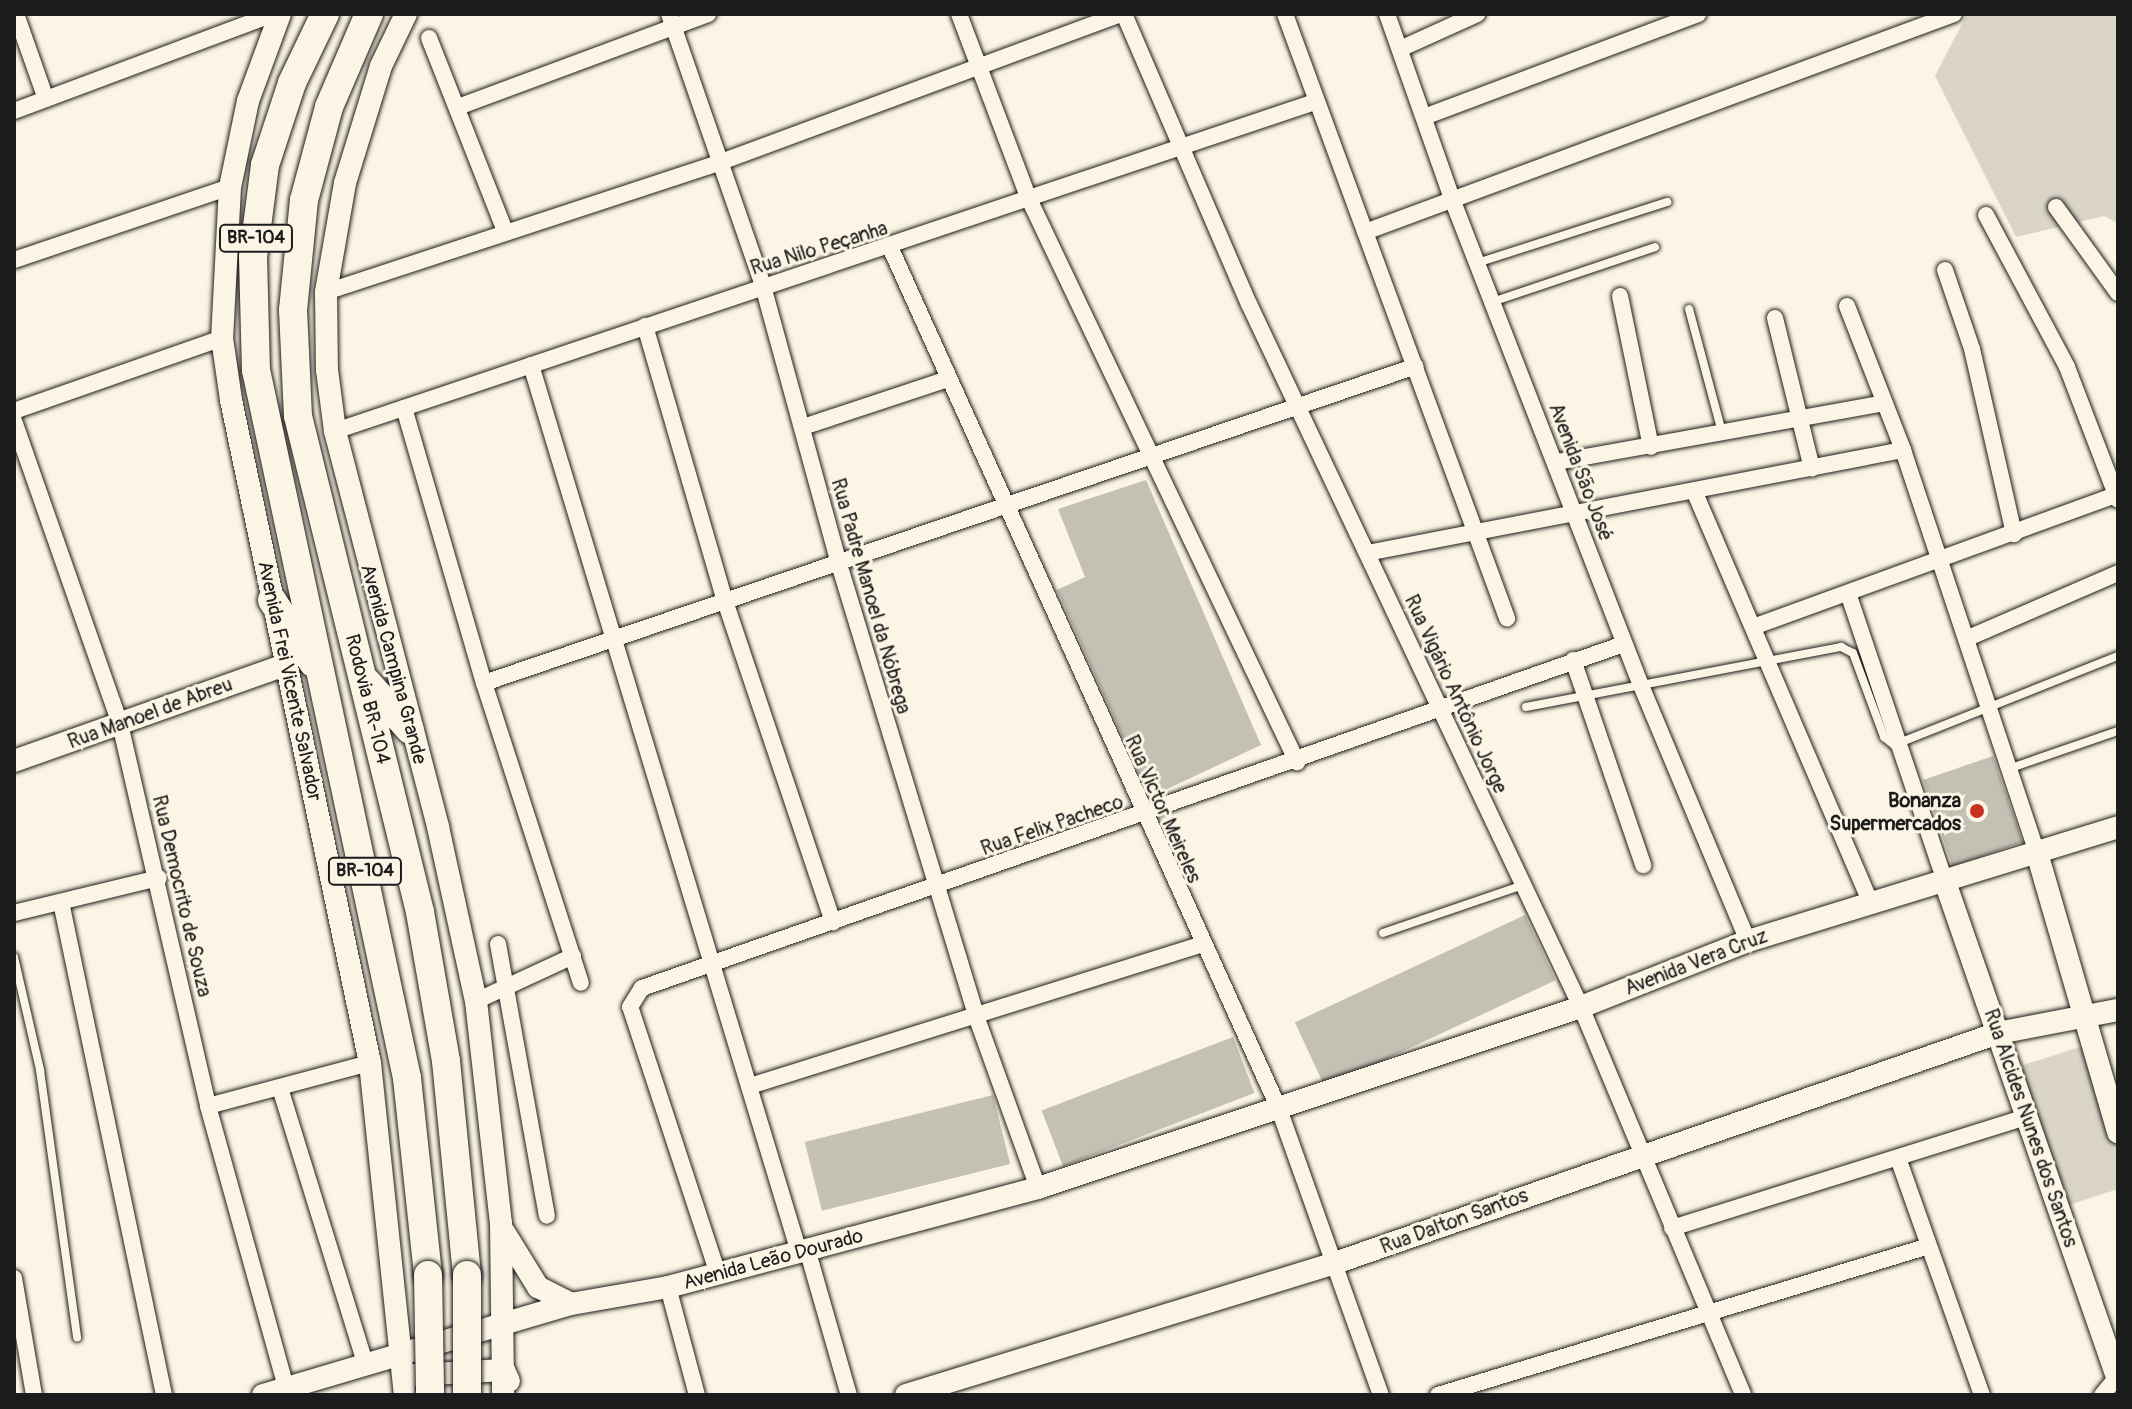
<!DOCTYPE html>
<meta charset="utf-8">
<style>
body{margin:0}
#map{position:relative;width:2132px;height:1409px;overflow:hidden;background:#fcf5e5;font-family:Pangolin,sans-serif}
div>[style]{position:absolute}
.green>*{inset:0;background:#dbd5c8}
.building>*{inset:0;background:#c4c0b3;transform-origin:0 0}
.roads{filter:drop-shadow(0 0 2px #1c1c1c) drop-shadow(0 0 2px #1c1c1c)}
.lane>*{height:8px;margin:-4px;padding:0 4px;transform-origin:4px;border-radius:4px;background:#fcf5e5}
.street>*{height:16px;margin:-8px;padding:0 8px;transform-origin:8px;border-radius:8px;background:#fcf5e5}
.secondary>*{height:22px;margin:-11px;padding:0 11px;transform-origin:11px;border-radius:11px;background:#fcf5e5}
.highway>*{height:28px;margin:-14px;padding:0 14px;transform-origin:14px;border-radius:14px;background:#fcf5e5}
.bridges{filter:drop-shadow(0 0 2px #1c1c1c) drop-shadow(0 0 2px #1c1c1c)}
.highway-bridge>*{height:28px;margin:-14px;padding:0 14px;transform-origin:14px;border-radius:14px;background:#fcf5e5}
.dots>*{width:22px;height:22px;translate:-50% -50%;box-sizing:border-box;border:4px solid #fcf5e5;border-radius:50%}
span{translate:-50% -50%;white-space:nowrap;text-align:center;line-height:1.15;-webkit-text-stroke:6px #fcf5e5;paint-order:stroke}
.shield-label span{padding:2px 6px;background:#fcf5e5;border:2px solid;border-radius:6px;-webkit-text-stroke-width:0}
.shield-label{font-size:18px;color:#1c1c1c;font-weight:700}
.street-label{font-size:20px;color:#1c1c1c}
.poi-label{font-size:20px;color:#1c1c1c;font-weight:700}
.right{translate:-100% -50%;text-align:right}
.frame{position:absolute;inset:0;border:16px solid #1c1c1c;pointer-events:none}
</style>
<div id="map">
<div class="green">
<i style="clip-path:polygon(1967px 14px,2118px 14px,2118px 223px,2104px 216px,2016px 237px,1935px 76px)"></i>
<i style="clip-path:polygon(2086px 1045px,2118px 1144px,2118px 1189px,2063px 1207px,2017px 1067px)"></i>
</div>
<div class="building">
<i style="clip-path:polygon(1146px 480px,1261px 745px,1150px 797px,1057px 590px,1085px 577px,1058px 509px)"></i>
<i style="left:1993px;top:756px;width:91px;height:74px;rotate:71deg"></i>
<i style="left:1525px;top:915px;width:72px;height:254px;rotate:65deg"></i>
<i style="left:1233px;top:1037px;width:60px;height:205px;rotate:69deg"></i>
<i style="left:993px;top:1095px;width:71px;height:194px;rotate:76deg"></i>
</div>
<div class="roads">
<div class="lane">
<i style="left:1477px;top:263px;width:200px;rotate:-17.8deg"></i>
<i style="left:1492px;top:302px;width:172px;rotate:-18.6deg"></i>
<i style="left:1689px;top:309px;width:127px;rotate:75deg"></i>
<i style="left:1526px;top:707px;width:321px;rotate:-10.8deg"></i>
<i style="left:1841px;top:647px;width:13px;rotate:27deg"></i>
<i style="left:1853px;top:653px;width:90px;rotate:69.7deg"></i>
<i style="left:1884px;top:737px;width:13px;rotate:39deg"></i>
<i style="left:1894px;top:745px;width:241px;rotate:-21.7deg"></i>
<i style="left:2011px;top:768px;width:113px;rotate:-19.1deg"></i>
<i style="left:1383px;top:933px;width:148px;rotate:-18.9deg"></i>
<i style="left:14px;top:957px;width:116px;rotate:77deg"></i>
<i style="left:40px;top:1070px;width:270px;rotate:82.1deg"></i>
</div>
<div class="street">
<i style="left:16px;top:14px;width:90px;rotate:70.6deg"></i>
<i style="left:669px;top:14px;width:288px;rotate:70.9deg"></i>
<i style="left:763px;top:286px;width:288px;rotate:74.7deg"></i>
<i style="left:839px;top:564px;width:469px;rotate:73.1deg"></i>
<i style="left:975px;top:1013px;width:186px;rotate:70.2deg"></i>
<i style="left:959px;top:14px;width:198px;rotate:69.3deg"></i>
<i style="left:1029px;top:199px;width:624px;rotate:64.54deg"></i>
<i style="left:1124px;top:14px;width:316px;rotate:66.7deg"></i>
<i style="left:1249px;top:304px;width:777px;rotate:64.72deg"></i>
<i style="left:1581px;top:1007px;width:420px;rotate:67.3deg"></i>
<i style="left:1285px;top:14px;width:644px;rotate:69.82deg"></i>
<i style="left:1387px;top:14px;width:196px;rotate:70.6deg"></i>
<i style="left:1452px;top:199px;width:519px;rotate:68.77deg"></i>
<i style="left:1640px;top:683px;width:280px;rotate:67.3deg"></i>
<i style="left:429px;top:38px;width:207px;rotate:68.5deg"></i>
<i style="left:1400px;top:49px;width:85px;rotate:-24.4deg"></i>
<i style="left:458px;top:107px;width:267px;rotate:-20.4deg"></i>
<i style="left:14px;top:111px;width:277px;rotate:-20.5deg"></i>
<i style="left:1424px;top:117px;width:293px;rotate:-20.6deg"></i>
<i style="left:2056px;top:207px;width:106px;rotate:54.2deg"></i>
<i style="left:1986px;top:215px;width:172px;rotate:61.9deg"></i>
<i style="left:2067px;top:367px;width:142px;rotate:69deg"></i>
<i style="left:1365px;top:232px;width:628px;rotate:-20.31deg"></i>
<i style="left:890px;top:247px;width:946px;rotate:65.71deg"></i>
<i style="left:1279px;top:1109px;width:304px;rotate:70.4deg"></i>
<i style="left:14px;top:260px;width:228px;rotate:-18.7deg"></i>
<i style="left:1945px;top:270px;width:83px;rotate:71.1deg"></i>
<i style="left:1972px;top:349px;width:190px;rotate:77.2deg"></i>
<i style="left:326px;top:292px;width:416px;rotate:-18.2deg"></i>
<i style="left:721px;top:162px;width:427px;rotate:-20.3deg"></i>
<i style="left:1620px;top:296px;width:154px;rotate:78.4deg"></i>
<i style="left:1847px;top:306px;width:155px;rotate:68.7deg"></i>
<i style="left:1903px;top:450px;width:425px;rotate:71.6deg"></i>
<i style="left:1775px;top:318px;width:155px;rotate:76.2deg"></i>
<i style="left:645px;top:326px;width:290px;rotate:73.8deg"></i>
<i style="left:726px;top:604px;width:336px;rotate:71.4deg"></i>
<i style="left:531px;top:365px;width:927px;rotate:73.19deg"></i>
<i style="left:404px;top:408px;width:286px;rotate:73.8deg"></i>
<i style="left:484px;top:683px;width:315px;rotate:72.1deg"></i>
<i style="left:14px;top:411px;width:220px;rotate:-19.3deg"></i>
<i style="left:14px;top:421px;width:321px;rotate:70.7deg"></i>
<i style="left:120px;top:724px;width:392px;rotate:77deg"></i>
<i style="left:208px;top:1106px;width:292px;rotate:74.5deg"></i>
<i style="left:803px;top:427px;width:153px;rotate:-18.3deg"></i>
<i style="left:335px;top:431px;width:1034px;rotate:-18.56deg"></i>
<i style="left:1557px;top:462px;width:333px;rotate:-10.2deg"></i>
<i style="left:1695px;top:493px;width:444px;rotate:66.8deg"></i>
<i style="left:1367px;top:553px;width:546px;rotate:-10.88deg"></i>
<i style="left:1849px;top:596px;width:299px;rotate:71.4deg"></i>
<i style="left:1753px;top:627px;width:388px;rotate:-20deg"></i>
<i style="left:1968px;top:638px;width:163px;rotate:-23.4deg"></i>
<i style="left:1573px;top:660px;width:217px;rotate:71.1deg"></i>
<i style="left:484px;top:683px;width:984px;rotate:-18.78deg"></i>
<i style="left:61px;top:902px;width:504px;rotate:78.2deg"></i>
<i style="left:14px;top:913px;width:149px;rotate:-13.6deg"></i>
<i style="left:498px;top:944px;width:276px;rotate:79.8deg"></i>
<i style="left:476px;top:1001px;width:107px;rotate:-24.9deg"></i>
<i style="left:750px;top:1086px;width:473px;rotate:-17.4deg"></i>
<i style="left:280px;top:1088px;width:288px;rotate:72.8deg"></i>
<i style="left:208px;top:1106px;width:168px;rotate:-14.9deg"></i>
<i style="left:1898px;top:1158px;width:251px;rotate:70.5deg"></i>
<i style="left:1672px;top:1228px;width:371px;rotate:-17.4deg"></i>
<i style="left:807px;top:1249px;width:152px;rotate:74deg"></i>
<i style="left:718px;top:1274px;width:281px;rotate:-108.2deg"></i>
<i style="left:630px;top:1007px;width:22px;rotate:-58deg"></i>
<i style="left:642px;top:988px;width:1041px;rotate:-19.31deg"></i>
<i style="left:14px;top:1278px;width:119px;rotate:80.3deg"></i>
<i style="left:668px;top:1287px;width:112px;rotate:75deg"></i>
<i style="left:1438px;top:1395px;width:513px;rotate:-16.88deg"></i>
<i style="left:2102px;top:1395px;width:23px;rotate:-50deg"></i>
</div>
<div class="secondary">
<i style="left:280px;top:14px;width:93px;rotate:110.2deg"></i>
<i style="left:248px;top:101px;width:88px;rotate:101.8deg"></i>
<i style="left:230px;top:187px;width:151px;rotate:93deg"></i>
<i style="left:222px;top:338px;width:63px;rotate:81.7deg"></i>
<i style="left:231px;top:400px;width:677px;rotate:78.16deg"></i>
<i style="left:370px;top:1063px;width:334px;rotate:84deg"></i>
<i style="left:406px;top:14px;width:58px;rotate:115.7deg"></i>
<i style="left:381px;top:66px;width:122px;rotate:107.1deg"></i>
<i style="left:345px;top:183px;width:111px;rotate:99.9deg"></i>
<i style="left:326px;top:292px;width:78px;rotate:89.3deg"></i>
<i style="left:327px;top:370px;width:62px;rotate:82.5deg"></i>
<i style="left:335px;top:431px;width:409px;rotate:75.4deg"></i>
<i style="left:438px;top:827px;width:178px;rotate:77.7deg"></i>
<i style="left:476px;top:1001px;width:223px;rotate:83.6deg"></i>
<i style="left:501px;top:1223px;width:172px;rotate:89.3deg"></i>
<i style="left:14px;top:761px;width:288px;rotate:-19.5deg"></i>
<i style="left:2037px;top:853px;width:291px;rotate:73.8deg"></i>
<i style="left:1944px;top:879px;width:527px;rotate:70.84deg"></i>
<i style="left:504px;top:1232px;width:65px;rotate:58.3deg"></i>
<i style="left:538px;top:1287px;width:37px;rotate:27deg"></i>
<i style="left:414px;top:1375px;width:90px;rotate:-3.2deg"></i>
<i style="left:504px;top:1370px;width:12px;rotate:66deg"></i>
<i style="left:263px;top:1395px;width:321px;rotate:-16.5deg"></i>
<i style="left:571px;top:1304px;width:98px;rotate:-9.9deg"></i>
<i style="left:668px;top:1287px;width:383px;rotate:-15deg"></i>
<i style="left:1038px;top:1188px;width:572px;rotate:-18.43deg"></i>
<i style="left:1581px;top:1007px;width:180px;rotate:-21.6deg"></i>
<i style="left:1748px;top:941px;width:387px;rotate:-17.1deg"></i>
<i style="left:906px;top:1395px;width:449px;rotate:-17.1deg"></i>
<i style="left:1335px;top:1263px;width:702px;rotate:-19.13deg"></i>
<i style="left:1998px;top:1033px;width:122px;rotate:-10.9deg"></i>
</div>
<div class="highway">
<i style="left:325px;top:14px;width:76px;rotate:115.6deg"></i>
<i style="left:292px;top:83px;width:86px;rotate:108.2deg"></i>
<i style="left:265px;top:165px;width:93px;rotate:97.4deg"></i>
<i style="left:253px;top:257px;width:113px;rotate:88.5deg"></i>
<i style="left:256px;top:370px;width:724px;rotate:77.96deg"></i>
<i style="left:407px;top:1078px;width:198px;rotate:83.9deg"></i>
<i style="left:369px;top:14px;width:101px;rotate:113.3deg"></i>
<i style="left:329px;top:107px;width:96px;rotate:105deg"></i>
<i style="left:304px;top:200px;width:111px;rotate:95.7deg"></i>
<i style="left:293px;top:310px;width:106px;rotate:87.3deg"></i>
<i style="left:298px;top:416px;width:511px;rotate:76.18deg"></i>
<i style="left:420px;top:912px;width:151px;rotate:80.1deg"></i>
<i style="left:446px;top:1061px;width:215px;rotate:84.4deg"></i>
<i style="left:272px;top:600px;width:75px;rotate:56.9deg"></i>
<i style="left:367px;top:682px;width:64px;rotate:48.1deg"></i>
</div>
</div>
<div class="bridges">
<div class="highway-bridge">
<i style="left:428px;top:1275px;width:120px;rotate:89deg"></i>
<i style="left:467px;top:1275px;width:120px;rotate:90deg"></i>
</div>
</div>
<div class="dots">
<i style="left:1977px;top:811px;background:#c8321e"></i>
</div>
<div class="shield-label">
<span style="left:256px;top:238px">BR-104</span>
<span style="left:365px;top:871px">BR-104</span>
</div>
<div class="street-label">
<span style="left:819px;top:248px;rotate:-17deg">Rua Nilo Peçanha</span>
<span style="left:1581px;top:472px;rotate:69deg">Avenida São José</span>
<span style="left:871px;top:596px;rotate:74deg">Rua Padre Manoel da Nóbrega</span>
<span style="left:394px;top:664px;rotate:75deg">Avenida Campina Grande</span>
<span style="left:290px;top:681px;rotate:78deg">Avenida Frei Vicente Salvador</span>
<span style="left:1456px;top:694px;rotate:65deg">Rua Vigário Antônio Jorge</span>
<span style="left:368px;top:699px;rotate:76deg">Rodovia BR-104</span>
<span style="left:150px;top:713px;rotate:-20deg">Rua Manoel de Abreu</span>
<span style="left:1163px;top:809px;rotate:66deg">Rua Victor Meireles</span>
<span style="left:1052px;top:825px;rotate:-19deg">Rua Felix Pacheco</span>
<span style="left:182px;top:896px;rotate:77deg">Rua Democrito de Souza</span>
<span style="left:1696px;top:962px;rotate:-21deg">Avenida Vera Cruz</span>
<span style="left:2031px;top:1128px;rotate:71deg">Rua Alcides Nunes dos Santos</span>
<span style="left:1454px;top:1221px;rotate:-20deg">Rua Dalton Santos</span>
<span style="left:773px;top:1259px;rotate:-15deg">Avenida Leão Dourado</span>
</div>
<div class="poi-label">
<span class="right" style="left:1961px;top:812px">Bonanza<br>Supermercados</span>
</div>
<div class="frame"></div>
</div>
